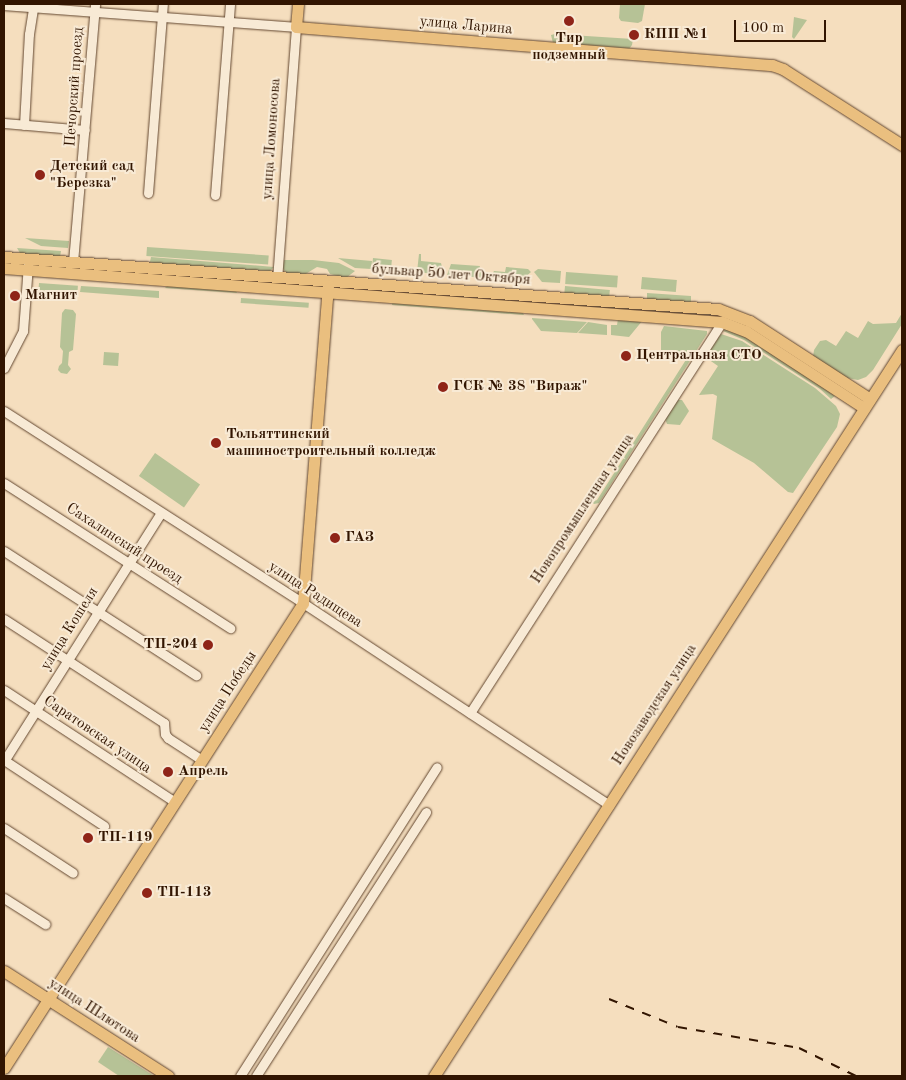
<!DOCTYPE html>
<meta charset="utf-8">
<style>
body{margin:0}
#map{position:relative;width:906px;height:1080px;overflow:hidden;background:#f5debe;font-family:"Old Standard TT",serif}
div>[style]{position:absolute}
.green>*{inset:0;background:#b6c296;transform-origin:0 0}
.roads{filter:drop-shadow(0 0 1px #634730) drop-shadow(0 0 1px #634730)}
.minor>*{height:9px;margin:-4.5px;padding:0 4.5px;transform-origin:4.5px;border-radius:4.5px;background:#f8ead5}
.major>*{height:11px;margin:-5.5px;padding:0 5.5px;transform-origin:5.5px;border-radius:5.5px;background:#eabf7f}
.rail>*{height:2px;margin-top:-1px;transform-origin:0;background:repeating-linear-gradient(90deg,#321501 0 9px,transparent 0 18px)}
.dots>*{width:14px;height:14px;translate:-50% -50%;box-sizing:border-box;border:2px solid #f8ead5;border-radius:50%}
span{translate:-50% -50%;white-space:nowrap;text-align:center;line-height:1.15;-webkit-text-stroke:4px #f8ead5;paint-order:stroke}
.street-label{font-size:15px;color:#321501}
.poi-label{font-size:15px;color:#321501;font-weight:700}
.left{translate:0 -50%;text-align:left}
.right{translate:-100% -50%;text-align:right}
.frame{position:absolute;inset:0;border:5px solid #321501;pointer-events:none}
.scale{position:absolute;left:734px;top:20px;width:92px;height:22px;box-sizing:border-box;border:2px solid #321501;border-top:0;padding-left:6px;font-size:15px;line-height:18px;white-space:nowrap;color:#321501;-webkit-text-stroke:4px #f8ead5;paint-order:stroke}
</style>
<div id="map">
<div class="green">
<i style="clip-path:polygon(620px 4px,645px 4px,642px 21px,638px 23px,621px 21px,619px 18px)"></i>
<i style="clip-path:polygon(794px 17px,807px 20px,794px 39px,792px 37px)"></i>
<i style="clip-path:polygon(555px 34px,633px 39px,632px 45px,629px 49px,553px 43px,551px 35px)"></i>
<i style="clip-path:polygon(25px 238px,69px 241px,68px 248px,41px 246px)"></i>
<i style="left:147px;top:247px;width:122px;height:9px;rotate:4deg"></i>
<i style="clip-path:polygon(17px 248px,61px 251px,60px 257px,20px 253px)"></i>
<i style="clip-path:polygon(419px 254px,421px 254px,421px 261px,441px 263px,444px 275px,417px 272px)"></i>
<i style="clip-path:polygon(151px 257px,274px 267px,270px 271px,162px 265px,150px 262px)"></i>
<i style="clip-path:polygon(338px 258px,372px 261px,371px 269px,355px 268px)"></i>
<i style="left:373px;top:258px;width:19px;height:11px;rotate:6deg"></i>
<i style="clip-path:polygon(282px 260px,313px 260px,339px 263px,355px 271px,346px 278px,330px 274px,327px 269px,317px 267px,304px 275px,288px 274px,282px 268px)"></i>
<i style="clip-path:polygon(451px 264px,480px 266px,479px 269px,485px 272px,485px 278px,447px 275px)"></i>
<i style="clip-path:polygon(506px 267px,528px 269px,531px 272px,522px 280px,490px 278px,494px 271px,505px 272px)"></i>
<i style="clip-path:polygon(538px 269px,561px 271px,560px 283px,542px 282px,534px 272px)"></i>
<i style="left:566px;top:272px;width:52px;height:12px;rotate:4deg"></i>
<i style="left:642px;top:277px;width:35px;height:12px;rotate:5deg"></i>
<i style="left:39px;top:283px;width:39px;height:7px;rotate:4deg"></i>
<i style="clip-path:polygon(168px 285px,236px 291px,237px 293px,165px 288px)"></i>
<i style="clip-path:polygon(81px 286px,159px 291px,159px 298px,80px 292px)"></i>
<i style="left:565px;top:286px;width:45px;height:7px;rotate:5deg"></i>
<i style="clip-path:polygon(647px 293px,691px 296px,691px 302px,647px 300px)"></i>
<i style="left:241px;top:298px;width:68px;height:5px;rotate:4deg"></i>
<i style="clip-path:polygon(393px 299px,523px 313px,524px 315px,392px 305px)"></i>
<i style="clip-path:polygon(570px 303px,712px 314px,712px 315px,570px 305px)"></i>
<i style="clip-path:polygon(65px 309px,73px 310px,76px 314px,73px 350px,69px 352px,68px 365px,71px 369px,67px 374px,61px 373px,58px 370px,59px 366px,62px 363px,63px 351px,60px 347px,62px 313px)"></i>
<i style="clip-path:polygon(902px 313px,902px 324px,873px 370px,866px 377px,858px 380px,847px 378px,813px 357px,814px 350px,820px 341px,826px 340px,836px 346px,846px 331px,858px 338px,868px 321px,873px 324px,896px 323px)"></i>
<i style="clip-path:polygon(532px 319px,532px 318px,587px 322px,577px 333px,541px 331px)"></i>
<i style="clip-path:polygon(618px 319px,643px 320px,629px 337px,611px 335px,611px 325px,617px 325px)"></i>
<i style="clip-path:polygon(588px 322px,607px 325px,607px 335px,578px 333px)"></i>
<i style="clip-path:polygon(664px 326px,707px 331px,707px 334px,599px 503px,594px 504px,592px 502px,597px 500px,689px 355px,689px 353px,661px 351px,661px 332px)"></i>
<i style="clip-path:polygon(727px 329px,743px 333px,823px 385px,835px 396px,831px 399px,820px 389px,744px 340px,723px 331px)"></i>
<i style="clip-path:polygon(721px 334px,742px 341px,815px 388px,836px 406px,840px 414px,837px 427px,793px 493px,788px 492px,754px 463px,712px 439px,717px 396px,713px 394px,699px 395px,718px 366px,705px 357px)"></i>
<i style="left:104px;top:352px;width:15px;height:13px;rotate:4deg"></i>
<i style="clip-path:polygon(677px 400px,682px 400px,689px 411px,680px 425px,667px 424px,665px 419px)"></i>
<i style="left:155px;top:453px;width:55px;height:28px;rotate:35deg"></i>
<i style="clip-path:polygon(108px 1047px,154px 1076px,119px 1076px,98px 1062px)"></i>
</div>
<div class="roads">
<div class="minor">
<i style="left:4px;top:5px;width:293px;rotate:4.3deg"></i>
<i style="left:296px;top:27px;width:251px;rotate:94.3deg"></i>
<i style="left:4px;top:123px;width:81px;rotate:4.9deg"></i>
<i style="left:24px;top:125px;width:91px;rotate:-86.9deg"></i>
<i style="left:29px;top:34px;width:30px;rotate:-81deg"></i>
<i style="left:148px;top:193px;width:190px;rotate:-85.5deg"></i>
<i style="left:215px;top:195px;width:192px;rotate:-85.5deg"></i>
<i style="left:73px;top:262px;width:259px;rotate:-85.1deg"></i>
<i style="left:4px;top:368px;width:42px;rotate:-62.8deg"></i>
<i style="left:23px;top:331px;width:66px;rotate:-85.7deg"></i>
<i style="left:4px;top:411px;width:355px;rotate:32.7deg"></i>
<i style="left:303px;top:603px;width:367px;rotate:33.4deg"></i>
<i style="left:4px;top:483px;width:269px;rotate:32.7deg"></i>
<i style="left:4px;top:551px;width:229px;rotate:32.9deg"></i>
<i style="left:4px;top:619px;width:191px;rotate:33deg"></i>
<i style="left:164px;top:723px;width:11px;rotate:85deg"></i>
<i style="left:165px;top:734px;width:5px;rotate:53deg"></i>
<i style="left:168px;top:738px;width:40px;rotate:32.9deg"></i>
<i style="left:4px;top:690px;width:204px;rotate:33.2deg"></i>
<i style="left:470px;top:713px;width:465px;rotate:-57.2deg"></i>
<i style="left:4px;top:760px;width:120px;rotate:33.4deg"></i>
<i style="left:4px;top:761px;width:294px;rotate:-57.7deg"></i>
<i style="left:4px;top:828px;width:82px;rotate:33.1deg"></i>
<i style="left:4px;top:898px;width:49px;rotate:32.4deg"></i>
<i style="left:240px;top:1076px;width:366px;rotate:-57.5deg"></i>
<i style="left:256px;top:1076px;width:314px;rotate:-57.2deg"></i>
</div>
<div class="major">
<i style="left:298px;top:4px;width:23px;rotate:95deg"></i>
<i style="left:296px;top:27px;width:478px;rotate:4.6deg"></i>
<i style="left:772px;top:65px;width:12px;rotate:20deg"></i>
<i style="left:783px;top:69px;width:141px;rotate:32.6deg"></i>
<i style="left:4px;top:257px;width:716px;rotate:4.17deg"></i>
<i style="left:718px;top:309px;width:34px;rotate:21deg"></i>
<i style="left:750px;top:321px;width:143px;rotate:33deg"></i>
<i style="left:4px;top:268px;width:720px;rotate:4.3deg"></i>
<i style="left:722px;top:322px;width:26px;rotate:21deg"></i>
<i style="left:746px;top:331px;width:141px;rotate:33.1deg"></i>
<i style="left:4px;top:971px;width:195px;rotate:32.6deg"></i>
<i style="left:4px;top:1068px;width:553px;rotate:-57.26deg"></i>
<i style="left:303px;top:603px;width:319px;rotate:-85.5deg"></i>
<i style="left:434px;top:1076px;width:864px;rotate:-57.19deg"></i>
</div>
</div>
<div class="rail">
<i style="left:609px;top:999px;width:74px;rotate:22.1deg"></i>
<i style="left:678px;top:1027px;width:123px;rotate:9.8deg"></i>
<i style="left:799px;top:1048px;width:64px;rotate:26.2deg"></i>
</div>
<div class="dots">
<i style="left:569px;top:21px;background:#8f2418"></i>
<i style="left:634px;top:35px;background:#8f2418"></i>
<i style="left:40px;top:175px;background:#8f2418"></i>
<i style="left:15px;top:296px;background:#8f2418"></i>
<i style="left:626px;top:356px;background:#8f2418"></i>
<i style="left:443px;top:387px;background:#8f2418"></i>
<i style="left:216px;top:443px;background:#8f2418"></i>
<i style="left:335px;top:538px;background:#8f2418"></i>
<i style="left:208px;top:645px;background:#8f2418"></i>
<i style="left:168px;top:772px;background:#8f2418"></i>
<i style="left:88px;top:838px;background:#8f2418"></i>
<i style="left:147px;top:893px;background:#8f2418"></i>
</div>
<div class="street-label">
<span style="left:466px;top:26px;rotate:5deg">улица Ларина</span>
<span style="left:75px;top:87px;rotate:-86deg">Печорский проезд</span>
<span style="left:272px;top:139px;rotate:-86deg">улица Ломоносова</span>
<span style="left:451px;top:275px;rotate:4deg">бульвар 50 лет Октября</span>
<span style="left:583px;top:509px;rotate:-57deg">Новопромышленная улица</span>
<span style="left:124px;top:544px;rotate:33deg">Сахалинский проезд</span>
<span style="left:315px;top:595px;rotate:33deg">улица Радищева</span>
<span style="left:70px;top:629px;rotate:-58deg">улица Кошеля</span>
<span style="left:228px;top:692px;rotate:-57deg">улица Победы</span>
<span style="left:655px;top:705px;rotate:-57deg">Новозаводская улица</span>
<span style="left:97px;top:735px;rotate:34deg">Саратовская улица</span>
<span style="left:94px;top:1011px;rotate:33deg">улица Шлютова</span>
</div>
<div class="poi-label">
<span class="left" style="left:644px;top:35px">КПП №1</span>
<span style="left:569px;top:47px">Тир<br>подземный</span>
<span class="left" style="left:50px;top:175px">Детский сад<br>"Березка"</span>
<span class="left" style="left:25px;top:296px">Магнит</span>
<span class="left" style="left:636px;top:356px">Центральная СТО</span>
<span class="left" style="left:453px;top:387px">ГСК № 38 "Вираж"</span>
<span class="left" style="left:226px;top:443px">Тольяттинский<br>машиностроительный колледж</span>
<span class="left" style="left:345px;top:538px">ГАЗ</span>
<span class="right" style="left:198px;top:645px">ТП-204</span>
<span class="left" style="left:178px;top:772px">Апрель</span>
<span class="left" style="left:98px;top:838px">ТП-119</span>
<span class="left" style="left:157px;top:893px">ТП-113</span>
</div>
<div class="frame"></div>
<div class="scale">100 m</div>
</div>
